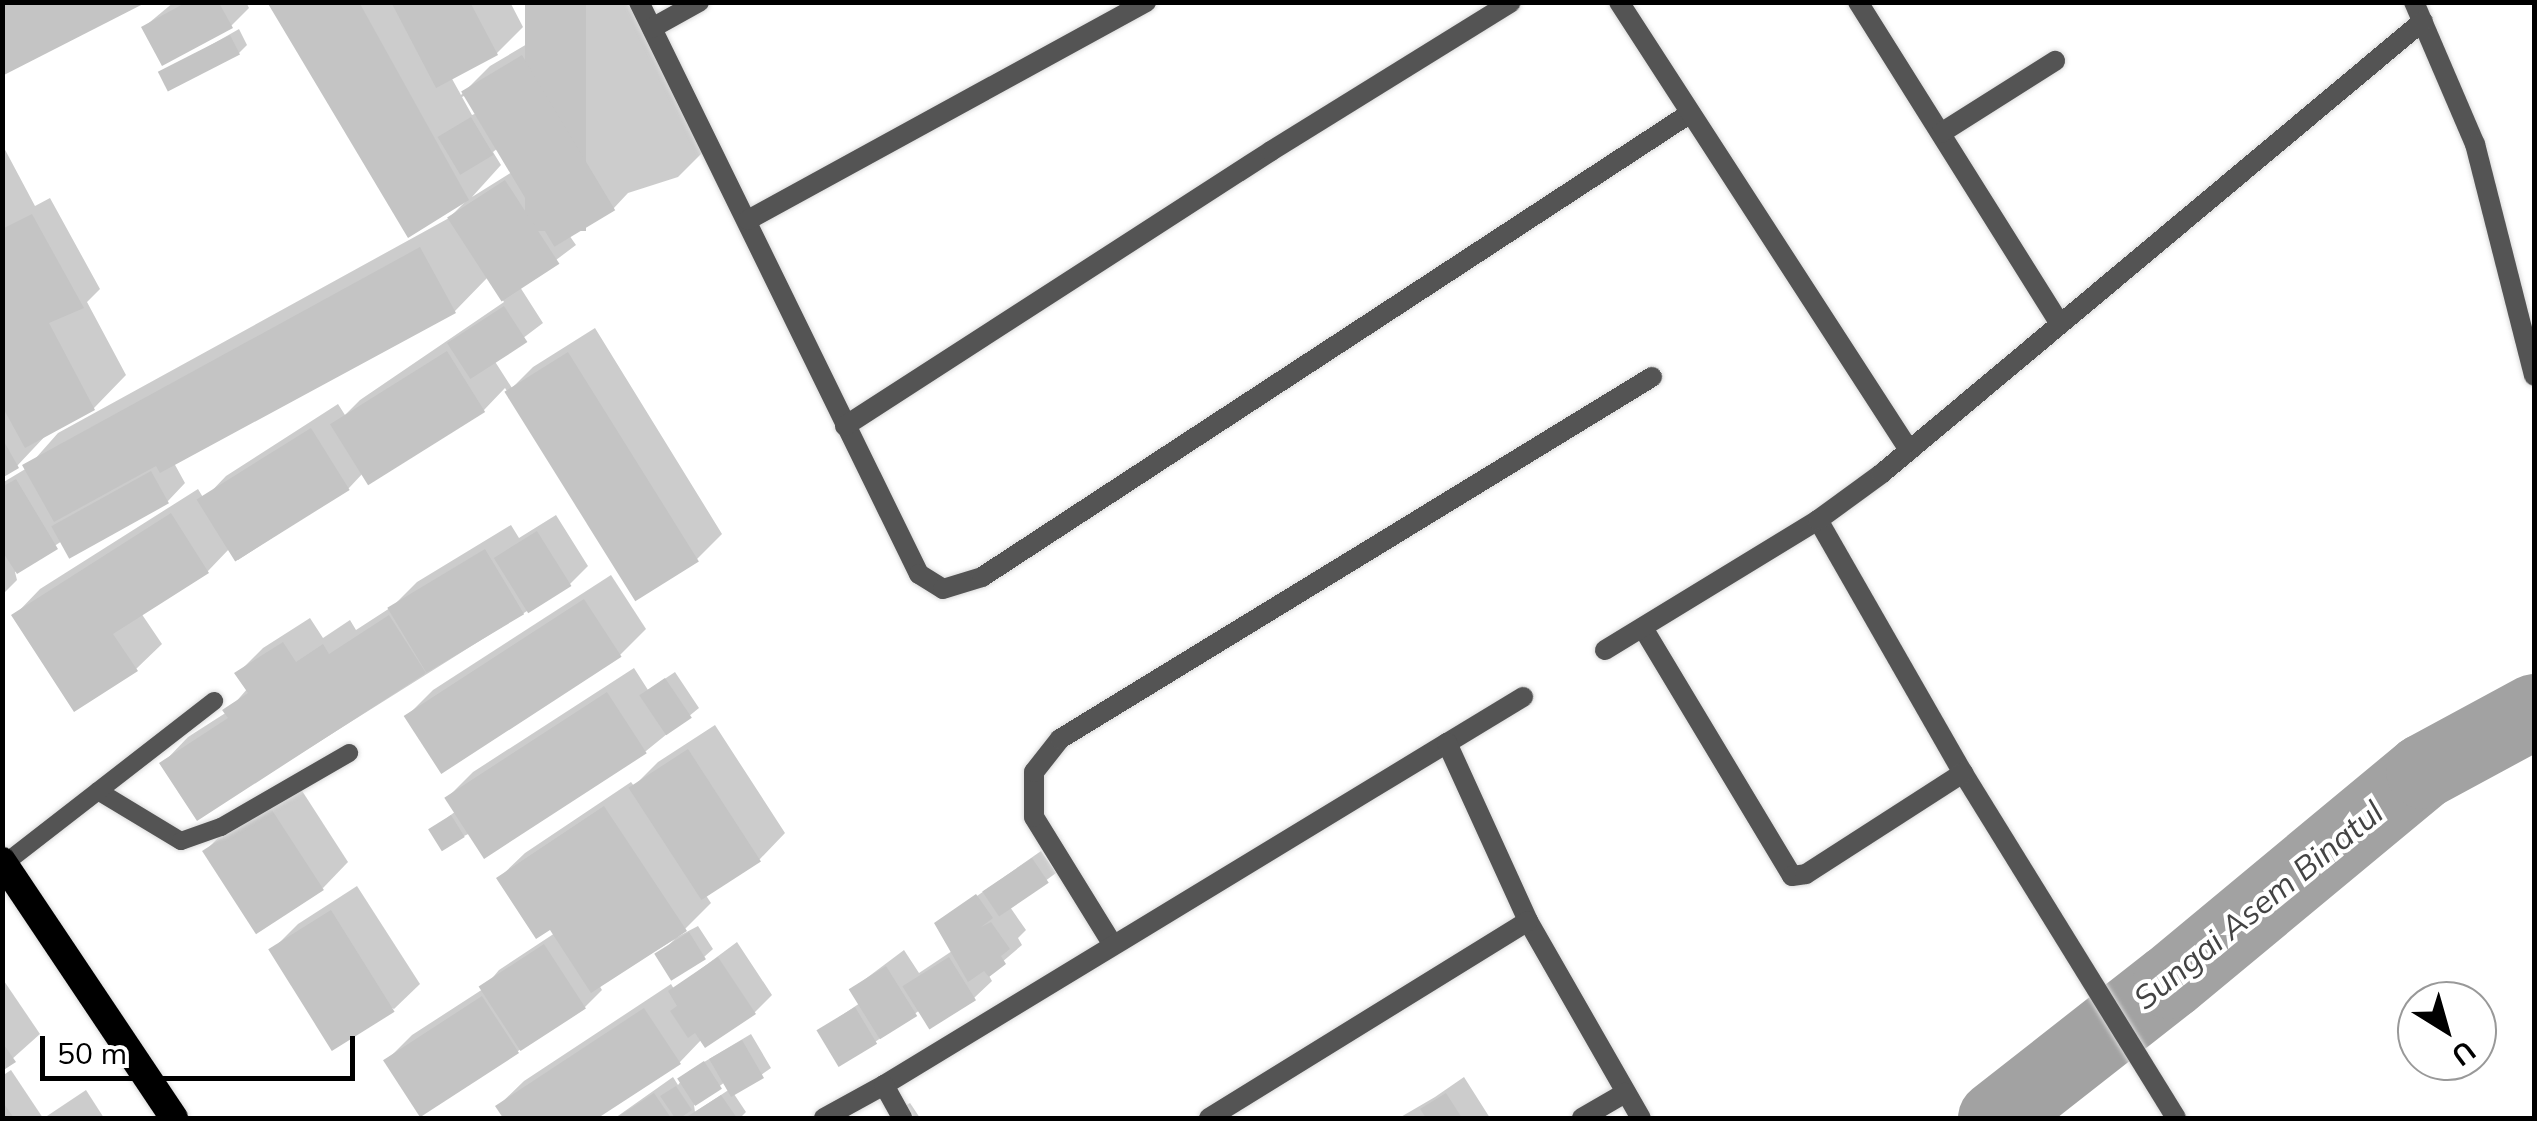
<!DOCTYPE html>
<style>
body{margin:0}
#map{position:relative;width:2537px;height:1121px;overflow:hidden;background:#fff;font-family:Mulish,sans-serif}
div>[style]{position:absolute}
.shadow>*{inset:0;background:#0003}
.river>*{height:75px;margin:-37.5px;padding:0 37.5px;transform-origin:37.5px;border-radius:37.5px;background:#a2a2a2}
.building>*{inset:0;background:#c4c4c4;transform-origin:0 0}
.roads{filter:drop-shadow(0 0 2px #dbdbdb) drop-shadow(0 0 2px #dbdbdb)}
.service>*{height:18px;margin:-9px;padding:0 9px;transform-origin:9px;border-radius:9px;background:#545454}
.minor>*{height:20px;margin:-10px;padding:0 10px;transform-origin:10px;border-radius:10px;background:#545454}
.trunk>*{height:28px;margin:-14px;padding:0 14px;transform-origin:14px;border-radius:14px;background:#000}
span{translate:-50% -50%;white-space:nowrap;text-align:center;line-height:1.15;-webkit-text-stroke:8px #fff;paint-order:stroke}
.water-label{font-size:32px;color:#434343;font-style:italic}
.frame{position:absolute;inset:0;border:5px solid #000;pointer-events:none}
.north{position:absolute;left:2397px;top:981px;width:100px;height:100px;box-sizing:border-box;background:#fff;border:2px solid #999;border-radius:50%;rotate:143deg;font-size:28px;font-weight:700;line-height:40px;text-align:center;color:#000}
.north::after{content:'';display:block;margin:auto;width:35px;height:45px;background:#000;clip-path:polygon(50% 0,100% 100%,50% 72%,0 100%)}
.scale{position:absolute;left:40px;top:1036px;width:315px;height:45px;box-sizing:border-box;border:5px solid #000;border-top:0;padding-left:12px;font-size:30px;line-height:35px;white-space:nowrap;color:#000;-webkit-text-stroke:8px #fff;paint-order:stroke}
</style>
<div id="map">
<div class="shadow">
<i style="clip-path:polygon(174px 2px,246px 2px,249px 8px,231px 26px,144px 27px)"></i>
<i style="clip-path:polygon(evenodd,270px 2px,510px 2px,523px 27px,497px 53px,451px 77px,461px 95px,490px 66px,544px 34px,527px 2px,635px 2px,710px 145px,678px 177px,628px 193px,613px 209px,569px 235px,576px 245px,520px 287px,543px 323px,494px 360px,512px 388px,533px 367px,595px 328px,722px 534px,696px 560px,641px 597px,505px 388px,484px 410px,371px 482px,364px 472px,349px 488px,238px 560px,230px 548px,208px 571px,141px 613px,162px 644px,136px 669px,15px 615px,40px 589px,198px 489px,204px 499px,226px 476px,338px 404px,345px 415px,360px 400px,504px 302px,488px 277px,455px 311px,174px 463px,185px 483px,168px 501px,62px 541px,15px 572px,17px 580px,2px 595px,2px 483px,27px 468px,58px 433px,449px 218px,465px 202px,270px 2px,466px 95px,477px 113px,472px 115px,462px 97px,466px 95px,270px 2px,498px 148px,512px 172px,472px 197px,501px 165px,493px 152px,498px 148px)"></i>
<i style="clip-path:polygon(239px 29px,247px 45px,239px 53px,162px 73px)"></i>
<i style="clip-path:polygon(2px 144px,35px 206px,50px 198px,100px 289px,87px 302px,126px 375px,94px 408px,49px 432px,17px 466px,2px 475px)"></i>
<i style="clip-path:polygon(556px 515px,588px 566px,570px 584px,198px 818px,163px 763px,188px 737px,227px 712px,248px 688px,238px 673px,263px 648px,310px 618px,323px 638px,350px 620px,356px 630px,393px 606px,417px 582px,511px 525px,519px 538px)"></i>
<i style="clip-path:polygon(611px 575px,646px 629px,620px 655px,407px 716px,433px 690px)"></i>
<i style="clip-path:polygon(634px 668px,648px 690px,675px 672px,699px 708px,646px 751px,464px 836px,431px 830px,456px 811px,447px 798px,473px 772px)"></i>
<i style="clip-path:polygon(715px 725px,785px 833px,760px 859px,705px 894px,711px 903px,677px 937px,698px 926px,713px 949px,704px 957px,658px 955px,675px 939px,599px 985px,602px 990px,585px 1007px,518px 1051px,386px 1061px,412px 1035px,483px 989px,499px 970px,555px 933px,499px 878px,525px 853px,631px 782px,634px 786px,658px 762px)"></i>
<i style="clip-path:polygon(297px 783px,348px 862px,323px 888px,205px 851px,230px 826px)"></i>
<i style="clip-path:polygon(1041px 851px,1056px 873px,1010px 907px,1026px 930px,1018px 938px,1022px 945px,988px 974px,992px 981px,974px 998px,920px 1010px,875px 1042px,820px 1030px,860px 1003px,852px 989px,904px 950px,919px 973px,952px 951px,937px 924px)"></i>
<i style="clip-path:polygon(357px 886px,420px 984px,394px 1009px,272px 950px,298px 924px)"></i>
<i style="clip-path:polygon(737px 942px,772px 995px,755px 1012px,702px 1039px,680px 1062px,593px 1118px,506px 1118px,498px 1106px,524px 1081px,671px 984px,674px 989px)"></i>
<i style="clip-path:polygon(2px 978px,40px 1034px,2px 1068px)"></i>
<i style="clip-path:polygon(evenodd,751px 1034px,771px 1068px,734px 1094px,746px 1112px,740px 1118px,615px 1118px,673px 1077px,678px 1085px,689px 1071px,751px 1034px,725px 1082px,730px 1089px,695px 1112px,694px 1105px,725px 1082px)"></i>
<i style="clip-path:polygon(11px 1070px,43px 1118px,2px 1118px,2px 1076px)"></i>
<i style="clip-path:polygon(1464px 1077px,1490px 1118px,1399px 1118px,1435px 1097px)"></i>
<i style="clip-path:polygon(86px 1090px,104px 1118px,44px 1118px)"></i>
<i style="clip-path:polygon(910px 1103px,920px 1118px,896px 1118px,901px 1109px,885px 1118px)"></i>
</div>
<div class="river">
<i style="left:1995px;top:1118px;width:222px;rotate:-38.1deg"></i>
<i style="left:2170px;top:981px;width:329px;rotate:-39.7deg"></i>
<i style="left:2423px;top:771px;width:126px;rotate:-28.4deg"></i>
</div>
<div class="building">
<i style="clip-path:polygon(2px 2px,147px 2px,2px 76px)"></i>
<i style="clip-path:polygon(267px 2px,359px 2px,469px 200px,408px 238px)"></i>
<i style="clip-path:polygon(391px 2px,470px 2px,498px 55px,436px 88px)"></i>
<i style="left:525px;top:2px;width:61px;height:229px"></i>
<i style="clip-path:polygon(185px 3px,219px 3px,233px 28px,162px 66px,141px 27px)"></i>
<i style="left:230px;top:35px;width:22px;height:81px;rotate:63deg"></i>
<i style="left:522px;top:55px;width:181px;height:71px;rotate:59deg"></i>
<i style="left:471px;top:117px;width:44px;height:39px;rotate:59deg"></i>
<i style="left:505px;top:180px;width:100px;height:69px;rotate:57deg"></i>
<i style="clip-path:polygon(32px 214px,84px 308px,49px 323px,95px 410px,25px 448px,2px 406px,2px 229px)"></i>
<i style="clip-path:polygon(420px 247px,456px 313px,160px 473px,156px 466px,54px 522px,22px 465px)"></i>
<i style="left:504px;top:306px;width:43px;height:68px;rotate:57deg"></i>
<i style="left:447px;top:351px;width:72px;height:138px;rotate:58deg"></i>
<i style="left:568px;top:352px;width:247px;height:75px;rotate:58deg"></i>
<i style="left:311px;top:428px;width:73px;height:135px;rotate:58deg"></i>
<i style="clip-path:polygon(2px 438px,19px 468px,2px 478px)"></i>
<i style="left:151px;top:471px;width:37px;height:114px;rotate:61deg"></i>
<i style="clip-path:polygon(16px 479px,58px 549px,17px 574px,2px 551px,2px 487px)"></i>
<i style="clip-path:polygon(171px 513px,209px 573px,113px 634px,138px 671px,74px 712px,11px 615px)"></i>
<i style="left:537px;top:531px;width:65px;height:51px;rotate:58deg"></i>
<i style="left:485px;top:549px;width:76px;height:114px;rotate:59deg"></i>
<i style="left:584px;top:599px;width:69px;height:215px;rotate:57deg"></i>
<i style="clip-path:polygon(389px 615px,426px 673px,197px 821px,159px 763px,228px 718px,222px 710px,248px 693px,234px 673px,283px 642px,296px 662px,323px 644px,329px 654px)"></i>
<i style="left:665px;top:678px;width:48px;height:31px;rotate:56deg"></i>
<i style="left:607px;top:692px;width:73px;height:194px;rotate:57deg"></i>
<i style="left:688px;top:749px;width:134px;height:71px;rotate:57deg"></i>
<i style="clip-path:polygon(604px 806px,687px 931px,591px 993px,550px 930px,536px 939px,496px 878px)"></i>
<i style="left:270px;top:807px;width:99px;height:81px;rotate:57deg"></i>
<i style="left:451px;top:815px;width:26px;height:27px;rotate:58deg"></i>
<i style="left:1032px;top:858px;width:30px;height:60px;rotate:56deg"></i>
<i style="clip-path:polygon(976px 894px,993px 918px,981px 927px,991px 922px,1010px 949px,1001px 956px,1006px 964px,989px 977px,984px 971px,968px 982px,934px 923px)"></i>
<i style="left:331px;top:910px;width:120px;height:74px;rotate:58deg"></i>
<i style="left:689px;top:932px;width:32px;height:41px;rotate:58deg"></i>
<i style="left:544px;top:944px;width:77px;height:78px;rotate:57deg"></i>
<i style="clip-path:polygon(718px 957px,756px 1014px,705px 1048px,695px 1033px,688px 1038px,670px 1011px,677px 1006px,668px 991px)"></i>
<i style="left:949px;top:957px;width:51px;height:55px;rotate:58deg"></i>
<i style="left:886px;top:966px;width:59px;height:44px;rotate:58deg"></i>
<i style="left:482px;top:996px;width:68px;height:118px;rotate:57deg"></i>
<i style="left:855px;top:1007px;width:43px;height:45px;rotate:59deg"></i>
<i style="clip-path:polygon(644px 1008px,681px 1064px,598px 1118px,503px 1118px,495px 1106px)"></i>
<i style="left:742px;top:1040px;width:44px;height:38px;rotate:60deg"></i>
<i style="clip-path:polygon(2px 1042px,16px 1062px,2px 1071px)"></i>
<i style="left:704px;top:1061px;width:33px;height:32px;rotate:57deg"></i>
<i style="clip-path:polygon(676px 1086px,692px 1110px,680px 1118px,675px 1118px,660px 1096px)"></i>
<i style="clip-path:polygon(654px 1093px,671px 1118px,616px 1118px)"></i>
<i style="clip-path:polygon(1446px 1093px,1462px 1118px,1426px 1118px,1420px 1109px)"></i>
<i style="clip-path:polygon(721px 1095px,737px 1118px,685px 1118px)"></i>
<i style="clip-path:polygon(2px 1101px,14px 1118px,2px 1118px)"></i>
</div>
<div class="roads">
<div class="service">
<i style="left:98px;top:791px;width:97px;rotate:31.1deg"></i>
<i style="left:181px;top:841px;width:42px;rotate:-19.3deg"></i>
<i style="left:221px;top:827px;width:148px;rotate:-30deg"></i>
<i style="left:4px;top:864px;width:266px;rotate:-37.8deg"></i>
</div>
<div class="minor">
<i style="left:639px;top:2px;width:637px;rotate:63.92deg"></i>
<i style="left:919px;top:574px;width:28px;rotate:32deg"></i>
<i style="left:943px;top:589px;width:41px;rotate:-17.1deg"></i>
<i style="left:982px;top:577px;width:845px;rotate:-33.22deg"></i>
<i style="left:1619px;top:2px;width:534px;rotate:57.08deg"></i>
<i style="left:1858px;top:2px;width:380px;rotate:57.9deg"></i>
<i style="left:2414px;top:2px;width:155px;rotate:66.8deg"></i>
<i style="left:2475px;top:144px;width:239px;rotate:75.7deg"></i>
<i style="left:652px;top:28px;width:54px;rotate:-29deg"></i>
<i style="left:1941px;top:133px;width:135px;rotate:-32.3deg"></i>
<i style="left:748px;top:220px;width:454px;rotate:-28.7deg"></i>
<i style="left:845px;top:426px;width:507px;rotate:-32.84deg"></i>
<i style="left:1271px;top:151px;width:282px;rotate:-31.8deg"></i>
<i style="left:1818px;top:520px;width:292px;rotate:60.2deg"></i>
<i style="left:1963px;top:773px;width:405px;rotate:58.3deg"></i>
<i style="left:1643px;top:628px;width:289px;rotate:59deg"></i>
<i style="left:1792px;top:876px;width:14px;rotate:-8deg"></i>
<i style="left:1806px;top:874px;width:187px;rotate:-32.8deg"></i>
<i style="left:1605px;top:650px;width:250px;rotate:-31.4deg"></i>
<i style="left:1818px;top:520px;width:78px;rotate:-36.1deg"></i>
<i style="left:1881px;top:474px;width:706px;rotate:-39.89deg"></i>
<i style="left:1447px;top:743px;width:89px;rotate:-31.2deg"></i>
<i style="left:1113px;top:945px;width:150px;rotate:-121.7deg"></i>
<i style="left:1034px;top:817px;width:45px;rotate:-90deg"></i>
<i style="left:1034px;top:772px;width:42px;rotate:-51.8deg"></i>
<i style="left:1060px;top:739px;width:694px;rotate:-31.45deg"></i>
<i style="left:884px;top:1085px;width:659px;rotate:-31.28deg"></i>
<i style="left:1447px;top:743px;width:196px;rotate:65.5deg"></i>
<i style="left:1528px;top:921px;width:227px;rotate:60.2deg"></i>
<i style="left:824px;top:1118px;width:68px;rotate:-28.8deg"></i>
<i style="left:884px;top:1085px;width:38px;rotate:61deg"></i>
<i style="left:1209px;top:1118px;width:375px;rotate:-31.7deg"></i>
<i style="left:1582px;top:1118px;width:50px;rotate:-30.2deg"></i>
</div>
<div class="trunk">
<i style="left:2px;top:861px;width:309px;rotate:56.2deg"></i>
</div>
</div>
<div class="water-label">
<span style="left:2258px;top:905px;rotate:-39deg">Sungai Asem Binatul</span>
</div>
<div class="frame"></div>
<div class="north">U</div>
<div class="scale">50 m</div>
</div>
